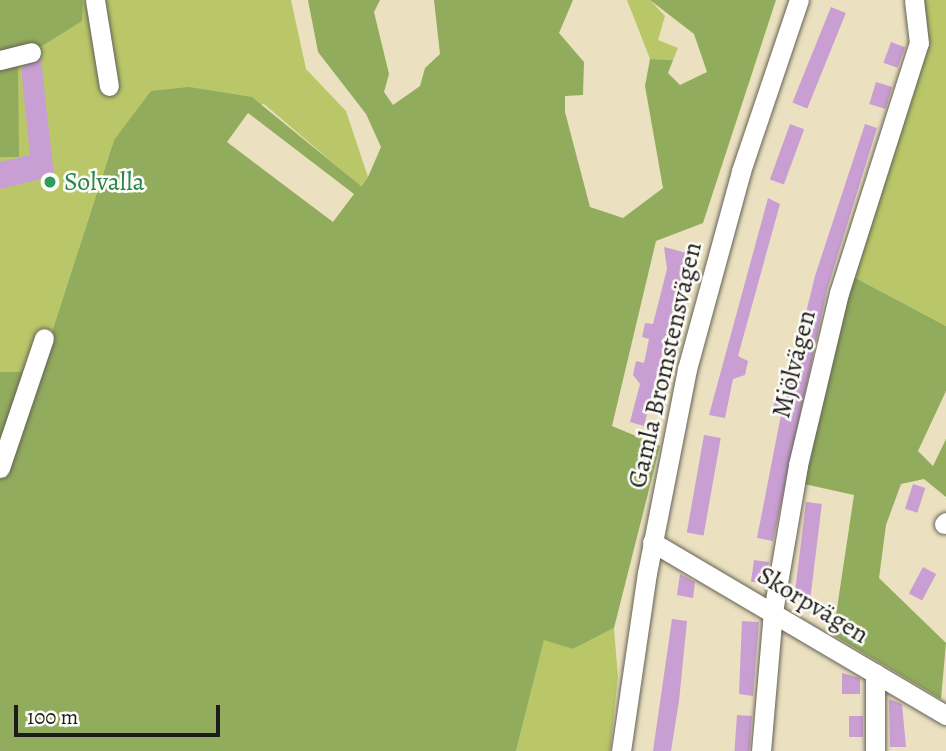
<!DOCTYPE html>
<meta charset="utf-8">
<style>
body{margin:0}
#map{position:relative;width:946px;height:751px;overflow:hidden;background:#ebe1c0;font-family:Alegreya,serif}
div>[style]{position:absolute}
.green>*{inset:0;background:#b9c769}
.forest>*{inset:0;background:#92ac5d}
.building>*{inset:0;background:#c99ed2;transform-origin:0 0}
.roads{filter:drop-shadow(0 0 2px #646155) drop-shadow(0 0 2px #646155)}
.minor>*{height:19px;margin:-9.5px;padding:0 9.5px;transform-origin:9.5px;border-radius:9.5px;background:#fff}
.dots>*{width:19px;height:19px;translate:-50% -50%;box-sizing:border-box;border:4px solid #fdfcf7;border-radius:50%}
span{translate:-50% -50%;white-space:nowrap;text-align:center;line-height:1.15;-webkit-text-stroke:5px #fdfcf7;paint-order:stroke}
.leisure-label{font-size:26px;color:#27864d}
.left{translate:0 -50%;text-align:left}
.street-label{font-size:26px;color:#1c1c1c}
.scale{position:absolute;left:14px;top:705px;width:206px;height:32px;box-sizing:border-box;border:4px solid #1c1c1c;border-top:0;padding-left:9px;font-size:21px;line-height:24px;white-space:nowrap;color:#1c1c1c;-webkit-text-stroke:5px #fdfcf7;paint-order:stroke}
</style>
<div id="map">
<div class="green">
<i style="clip-path:polygon(0 0,291px 0,306px 69px,346px 111px,368px 177px,360px 186px,264px 104px,114px 140px,39px 372px,0 372px)"></i>
<i style="clip-path:polygon(627px 0,650px 0,665px 16px,658px 40px,678px 48px,673px 60px,650px 59px)"></i>
<i style="clip-path:polygon(921px 0,946px 0,946px 326px,850px 275px,926px 39px)"></i>
<i style="clip-path:polygon(614px 628px,618px 677px,610px 751px,516px 751px,544px 639px,573px 649px)"></i>
</div>
<div class="forest">
<i style="clip-path:polygon(0 0,83px 0,82px 21px,18px 61px,19px 157px,0 157px)"></i>
<i style="clip-path:polygon(evenodd,308px 0,380px 0,374px 12px,389px 74px,384px 92px,393px 105px,420px 86px,425px 68px,440px 54px,434px 0,573px 0,559px 33px,584px 62px,583px 95px,565px 96px,565px 112px,590px 207px,623px 218px,663px 188px,645px 86px,650px 59px,673px 60px,668px 73px,680px 85px,707px 72px,694px 34px,650px 0,776px 0,703px 223px,656px 241px,612px 426px,660px 446px,614px 628px,573px 649px,544px 640px,516px 751px,0 751px,0 372px,39px 372px,114px 140px,151px 91px,189px 87px,252px 97px,361px 186px,368px 177px,381px 147px,366px 114px,318px 52px,308px 0,248px 113px,354px 194px,333px 222px,227px 142px,248px 113px)"></i>
<i style="clip-path:polygon(850px 275px,946px 326px,946px 391px,918px 451px,933px 466px,946px 439px,946px 497px,924px 479px,901px 484px,886px 525px,879px 578px,946px 643px,941px 699px,833px 635px,854px 495px,804px 484px)"></i>
</div>
<div class="building">
<i style="left:831px;top:7px;width:16px;height:103px;rotate:22deg"></i>
<i style="left:891px;top:42px;width:15px;height:22px;rotate:20deg"></i>
<i style="clip-path:polygon(41px 59px,54px 176px,0 189px,0 162px,30px 155px,21px 67px)"></i>
<i style="left:876px;top:82px;width:17px;height:23px;rotate:17deg"></i>
<i style="left:790px;top:124px;width:15px;height:59px;rotate:20deg"></i>
<i style="clip-path:polygon(865px 124px,877px 128px,827px 290px,773px 541px,757px 538px,781px 415px,772px 413px,775px 401px,784px 403px,815px 276px)"></i>
<i style="clip-path:polygon(768px 198px,780px 204px,738px 356px,748px 361px,745px 375px,733px 379px,725px 418px,709px 415px)"></i>
<i style="clip-path:polygon(664px 247px,687px 253px,644px 426px,630px 422px,640px 384px,633px 375px,636px 361px,644px 363px,649px 339px,642px 337px,645px 323px,653px 324px,667px 269px)"></i>
<i style="left:704px;top:435px;width:17px;height:99px;rotate:10deg"></i>
<i style="left:913px;top:484px;width:13px;height:26px;rotate:18deg"></i>
<i style="left:806px;top:502px;width:16px;height:96px;rotate:7deg"></i>
<i style="left:754px;top:560px;width:15px;height:22px;rotate:8deg"></i>
<i style="left:923px;top:567px;width:15px;height:30px;rotate:28deg"></i>
<i style="clip-path:polygon(680px 574px,695px 582px,693px 598px,677px 595px)"></i>
<i style="clip-path:polygon(672px 619px,687px 621px,679px 701px,671px 751px,653px 751px)"></i>
<i style="clip-path:polygon(742px 621px,759px 622px,753px 696px,739px 694px)"></i>
<i style="clip-path:polygon(842px 673px,860px 678px,860px 694px,842px 694px)"></i>
<i style="clip-path:polygon(889px 699px,902px 704px,906px 747px,890px 747px)"></i>
<i style="left:737px;top:715px;width:15px;height:36px;rotate:4deg"></i>
<i style="left:849px;top:716px;width:14px;height:21px"></i>
</div>
<div class="roads">
<div class="minor">
<i style="left:95px;top:0;width:87px;rotate:80.8deg"></i>
<i style="left:0;top:60px;width:32px;rotate:-14deg"></i>
<i style="left:0;top:468px;width:137px;rotate:-71.3deg"></i>
<i style="left:944px;top:524px;width:3px;rotate:-45deg"></i>
<i style="left:652px;top:542px;width:341px;rotate:30.5deg"></i>
<i style="left:621px;top:751px;width:180px;rotate:-81.7deg"></i>
<i style="left:647px;top:573px;width:208px;rotate:-78.9deg"></i>
<i style="left:687px;top:369px;width:205px;rotate:-74.7deg"></i>
<i style="left:741px;top:171px;width:181px;rotate:-71.3deg"></i>
<i style="left:761px;top:751px;width:140px;rotate:-85.1deg"></i>
<i style="left:773px;top:612px;width:149px;rotate:-80.3deg"></i>
<i style="left:798px;top:465px;width:177px;rotate:-76.6deg"></i>
<i style="left:839px;top:293px;width:262px;rotate:-72.3deg"></i>
<i style="left:919px;top:43px;width:43px;rotate:-96.6deg"></i>
<i style="left:875px;top:751px;width:78px;rotate:-90deg"></i>
</div>
</div>
<div class="dots">
<i style="left:50px;top:182px;background:#2e9e5b"></i>
</div>
<div class="leisure-label">
<span class="left" style="left:64px;top:182px">Solvalla</span>
</div>
<div class="street-label">
<span style="left:794px;top:364px;rotate:-76deg">Mjölvägen</span>
<span style="left:665px;top:365px;rotate:-77deg">Gamla Bromstensvägen</span>
<span style="left:813px;top:605px;rotate:31deg">Skorpvägen</span>
</div>
<div class="scale">100 m</div>
</div>
